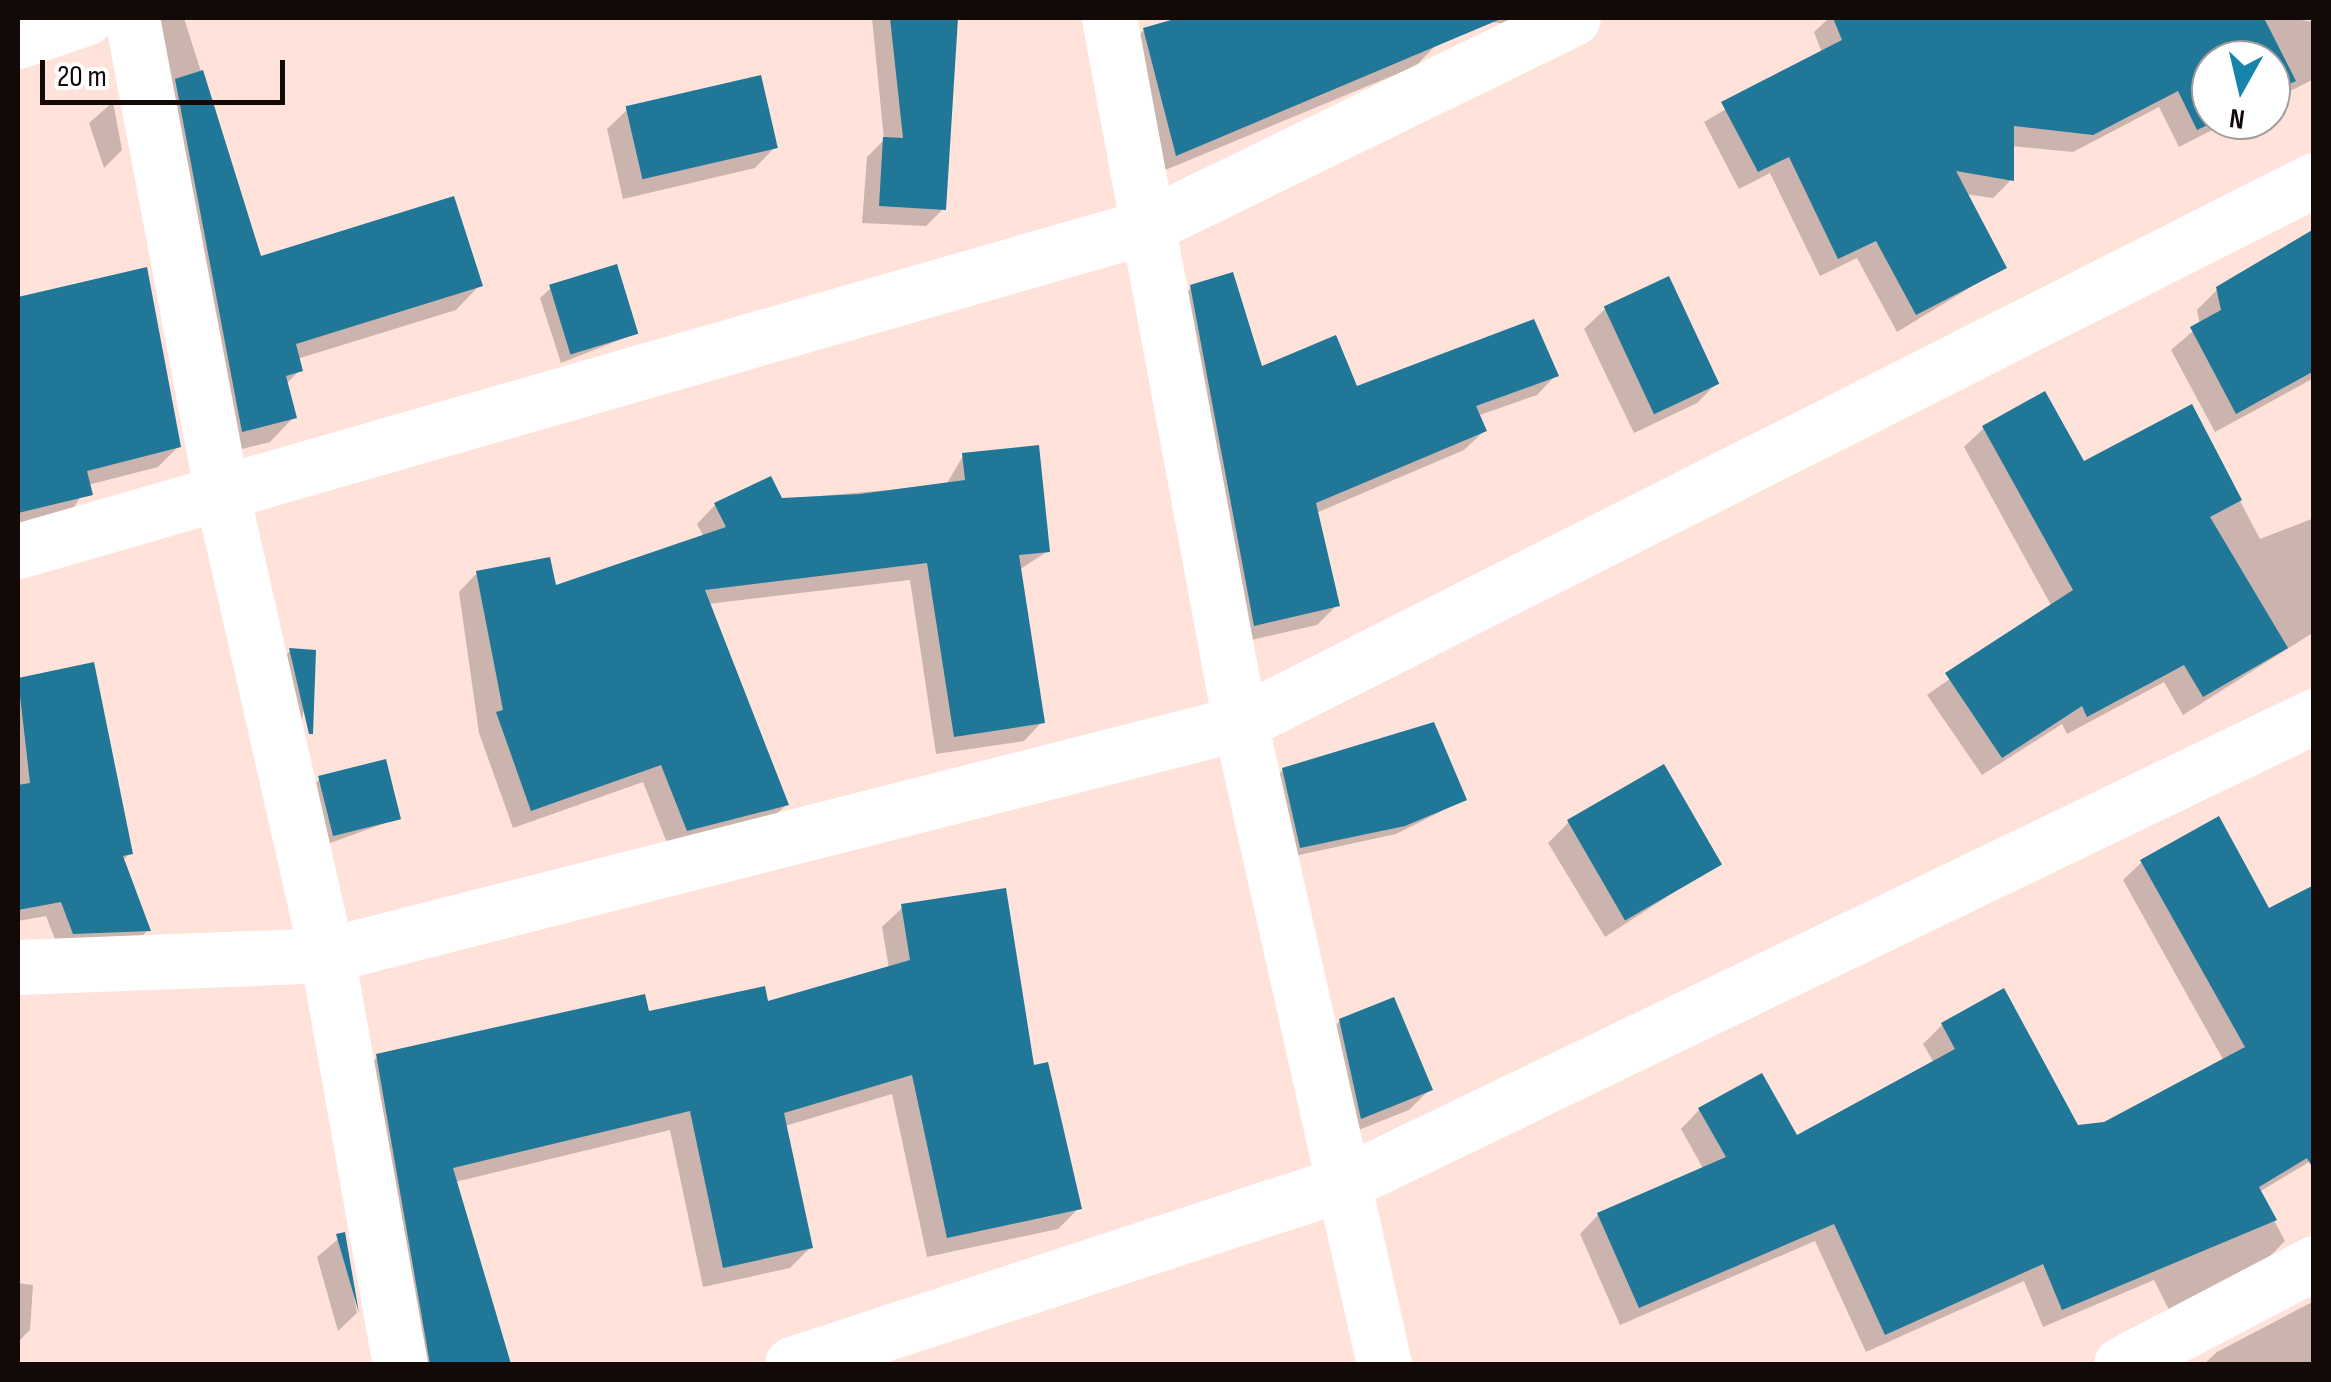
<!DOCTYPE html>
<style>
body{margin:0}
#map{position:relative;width:2331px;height:1382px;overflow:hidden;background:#ffe2da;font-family:"Sofia Sans Condensed",sans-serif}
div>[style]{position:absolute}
.shadow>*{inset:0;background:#0003}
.building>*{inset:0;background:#217798;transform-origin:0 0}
.minor>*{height:55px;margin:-27.5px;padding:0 27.5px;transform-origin:27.5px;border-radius:27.5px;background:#fff}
span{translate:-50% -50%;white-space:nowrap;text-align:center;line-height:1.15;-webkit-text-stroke:9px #fff;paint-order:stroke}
.frame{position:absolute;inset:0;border:20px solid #130a08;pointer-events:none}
.north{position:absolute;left:2191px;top:40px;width:100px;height:100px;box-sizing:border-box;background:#fff;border:2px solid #a19d9c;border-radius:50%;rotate:188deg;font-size:28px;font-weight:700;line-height:40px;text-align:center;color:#130a08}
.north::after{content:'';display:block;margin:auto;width:35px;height:45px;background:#1585ac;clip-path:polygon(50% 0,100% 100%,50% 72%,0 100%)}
.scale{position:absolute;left:40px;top:60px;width:245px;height:45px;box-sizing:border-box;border:5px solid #130a08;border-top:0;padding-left:12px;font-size:30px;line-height:35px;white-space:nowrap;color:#130a08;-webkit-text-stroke:8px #fff;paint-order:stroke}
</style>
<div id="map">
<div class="shadow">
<i style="clip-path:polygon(122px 18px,184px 18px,260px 259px,480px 285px,456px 310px,297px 359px,300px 370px,286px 384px,294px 417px,270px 442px,218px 455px)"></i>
<i style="clip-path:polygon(872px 18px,954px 18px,944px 208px,926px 226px,862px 223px,867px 157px,884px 140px)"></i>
<i style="clip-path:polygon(1186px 18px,1421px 18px,1434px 47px,1416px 66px,1158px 173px,1125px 49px,1144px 30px)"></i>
<i style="clip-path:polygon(1473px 18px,1510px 18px,1504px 24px)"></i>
<i style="clip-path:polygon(1829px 18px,2288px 18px,2314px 22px,2314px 79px,2271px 101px,2271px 60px,2211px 60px,2211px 120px,2232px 120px,2179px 147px,2159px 107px,2073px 152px,2011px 146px,2011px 180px,1993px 198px,1965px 194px,2004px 267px,1897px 332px,1857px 258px,1820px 276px,1770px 173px,1739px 189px,1704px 122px,1822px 53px,1814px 32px)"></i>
<i style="clip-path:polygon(113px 102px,122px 150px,104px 168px,89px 123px)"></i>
<i style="clip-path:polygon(628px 109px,775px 147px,755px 168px,623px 199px,607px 129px)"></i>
<i style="clip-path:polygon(2314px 240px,2314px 378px,2215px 432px,2171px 350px,2200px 325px,2197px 310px,2218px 289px)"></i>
<i style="clip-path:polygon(145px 270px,178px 447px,158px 467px,88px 485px,69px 515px,18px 527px,18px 299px)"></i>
<i style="clip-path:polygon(1192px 287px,1260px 369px,1356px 389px,1556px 375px,1537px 395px,1477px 416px,1484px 431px,1464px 450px,1316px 513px,1337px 605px,1317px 625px,1234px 644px,1172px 307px)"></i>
<i style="clip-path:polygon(551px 288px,637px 333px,561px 363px,540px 298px)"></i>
<i style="clip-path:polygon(1605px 309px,1717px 383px,1697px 403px,1634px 433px,1584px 329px)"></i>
<i style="clip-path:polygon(2191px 408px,2260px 539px,2314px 518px,2314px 632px,2183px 715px,2164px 682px,2067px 734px,2062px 724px,1982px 775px,1927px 695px,2052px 607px,1964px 447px,1984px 428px,2083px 464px)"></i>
<i style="clip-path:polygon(963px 456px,1048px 551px,1019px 570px,1042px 722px,1024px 741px,936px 754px,910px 580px,708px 604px,786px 805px,767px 823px,669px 848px,643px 782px,513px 828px,479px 733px,459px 592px,477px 573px,554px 588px,704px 537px,697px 524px,715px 505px,946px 485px)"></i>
<i style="clip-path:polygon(290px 651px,314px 652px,298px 741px,280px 661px)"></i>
<i style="clip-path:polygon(92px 665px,130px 853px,122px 861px,148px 930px,133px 945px,58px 947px,46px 916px,18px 921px,18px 680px)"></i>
<i style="clip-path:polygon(1283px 770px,1464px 800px,1396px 834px,1290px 857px,1273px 780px)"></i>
<i style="clip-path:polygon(320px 779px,399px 818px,322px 846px,309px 790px)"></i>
<i style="clip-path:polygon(1569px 822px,1719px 863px,1605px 937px,1548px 843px)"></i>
<i style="clip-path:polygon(2142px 862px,2314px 1159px,2259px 1192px,2285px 1241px,2266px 1260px,2169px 1310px,2154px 1280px,2043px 1327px,2024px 1281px,1866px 1352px,1815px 1241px,1620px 1325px,1580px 1234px,1598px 1215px,1704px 1170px,1681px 1129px,1699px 1110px,1796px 1138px,1934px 1063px,1923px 1044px,1942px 1025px,2077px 1128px,2105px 1124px,2224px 1061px,2123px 880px)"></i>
<i style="clip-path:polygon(903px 907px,1032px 1068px,1079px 1208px,1058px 1229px,927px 1257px,892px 1094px,785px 1126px,811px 1247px,790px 1268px,703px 1287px,670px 1130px,455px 1182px,508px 1364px,408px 1364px,357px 1077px,378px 1057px,766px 1004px,889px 969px,882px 927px)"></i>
<i style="clip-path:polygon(1340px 1021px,1430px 1089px,1409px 1110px,1341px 1137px,1319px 1042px)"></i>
<i style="clip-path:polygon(343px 1235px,357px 1313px,338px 1331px,317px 1257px)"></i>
<i style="clip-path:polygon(18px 1283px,33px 1285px,30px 1330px,19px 1341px)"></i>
<i style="clip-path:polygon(2314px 1301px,2314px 1364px,2204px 1364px,2217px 1352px)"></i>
</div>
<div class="building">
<i style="clip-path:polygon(890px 18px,958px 18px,946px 210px,879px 206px,883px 137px,903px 138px)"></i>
<i style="clip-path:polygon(1178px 18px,1503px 18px,1176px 156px,1143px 28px)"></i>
<i style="clip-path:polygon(1833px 18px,2264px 18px,2296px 81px,2271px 93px,2271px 60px,2211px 60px,2218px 120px,2197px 130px,2178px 91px,2093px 135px,2014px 126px,2014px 181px,1956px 171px,2007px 268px,1916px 315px,1876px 241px,1838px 259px,1789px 157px,1758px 172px,1721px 102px,1842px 40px)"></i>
<i style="clip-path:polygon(203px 70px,261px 256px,454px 196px,483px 286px,296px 344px,303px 371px,286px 376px,297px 418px,242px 432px,175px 79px)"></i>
<i style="left:761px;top:75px;width:75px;height:139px;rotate:77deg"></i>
<i style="clip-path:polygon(2314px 229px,2314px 371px,2236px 414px,2190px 327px,2221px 310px,2216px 287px)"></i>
<i style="left:617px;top:264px;width:73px;height:71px;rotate:73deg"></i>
<i style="clip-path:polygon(147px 267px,181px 447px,87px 471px,93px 495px,18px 513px,18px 297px)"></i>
<i style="clip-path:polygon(1233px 272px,1262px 366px,1336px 335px,1357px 386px,1534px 319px,1559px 376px,1476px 406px,1487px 431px,1316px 503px,1340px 606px,1254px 626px,1190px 285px)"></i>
<i style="left:1669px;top:276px;width:119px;height:72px;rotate:65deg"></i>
<i style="clip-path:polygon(2045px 391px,2084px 461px,2192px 404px,2242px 500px,2210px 517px,2288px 648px,2203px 697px,2184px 665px,2087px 717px,2082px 706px,2002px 758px,1945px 673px,2073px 590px,1982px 426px)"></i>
<i style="clip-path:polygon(1039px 445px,1050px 552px,1019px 555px,1045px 723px,954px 737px,927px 563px,705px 590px,789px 805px,687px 831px,661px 765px,531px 811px,496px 712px,503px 710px,476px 571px,550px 557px,556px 585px,726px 527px,714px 503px,771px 476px,782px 498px,860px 494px,965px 480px,962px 453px)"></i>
<i style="clip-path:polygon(289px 648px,316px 650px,313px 734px,309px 734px)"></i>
<i style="clip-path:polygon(94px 662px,133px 854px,123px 856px,151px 931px,73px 934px,61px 902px,18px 910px,18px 785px,30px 783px,18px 678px)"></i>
<i style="clip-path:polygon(1434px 722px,1467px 800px,1405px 826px,1300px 848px,1282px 768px)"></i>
<i style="left:386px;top:759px;width:62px;height:70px;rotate:76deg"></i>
<i style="left:1664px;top:764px;width:116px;height:112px;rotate:60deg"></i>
<i style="clip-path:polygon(2219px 816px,2269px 908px,2314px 885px,2314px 1170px,2307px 1158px,2259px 1187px,2277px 1220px,2062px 1310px,2043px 1264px,1885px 1335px,1834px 1224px,1639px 1308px,1597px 1213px,1726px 1157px,1698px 1108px,1762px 1073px,1797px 1135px,1955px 1049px,1941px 1023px,2004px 988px,2078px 1125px,2104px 1122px,2245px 1047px,2140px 860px)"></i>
<i style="clip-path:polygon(1006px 888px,1034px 1065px,1048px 1062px,1082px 1209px,947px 1238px,912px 1075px,784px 1113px,813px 1248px,723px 1268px,690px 1111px,453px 1168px,511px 1364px,430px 1364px,376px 1054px,645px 994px,649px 1011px,765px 986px,768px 1001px,910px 960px,901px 904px)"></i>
<i style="clip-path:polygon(1394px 997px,1433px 1090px,1361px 1119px,1339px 1019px)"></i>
<i style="clip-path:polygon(345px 1232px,359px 1313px,336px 1234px)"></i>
</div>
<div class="minor">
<i style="left:132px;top:18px;width:480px;rotate:79.3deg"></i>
<i style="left:221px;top:490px;width:477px;rotate:77.2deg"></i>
<i style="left:327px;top:955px;width:415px;rotate:79.9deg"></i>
<i style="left:1109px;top:18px;width:717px;rotate:79.47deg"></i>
<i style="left:1240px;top:723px;width:657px;rotate:77.34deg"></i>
<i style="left:18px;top:41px;width:71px;rotate:-18.9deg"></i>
<i style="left:18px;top:551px;width:1173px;rotate:-16.04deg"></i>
<i style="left:1145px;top:227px;width:476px;rotate:-26deg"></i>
<i style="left:18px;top:967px;width:309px;rotate:-2.2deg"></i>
<i style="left:327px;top:955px;width:942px;rotate:-14.26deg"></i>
<i style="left:1240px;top:723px;width:1203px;rotate:-26.82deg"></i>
<i style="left:792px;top:1364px;width:581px;rotate:-18.15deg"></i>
<i style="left:1344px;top:1183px;width:1077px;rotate:-25.71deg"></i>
<i style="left:2121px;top:1364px;width:218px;rotate:-27.6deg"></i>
</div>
<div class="frame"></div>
<div class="north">N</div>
<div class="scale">20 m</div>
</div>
